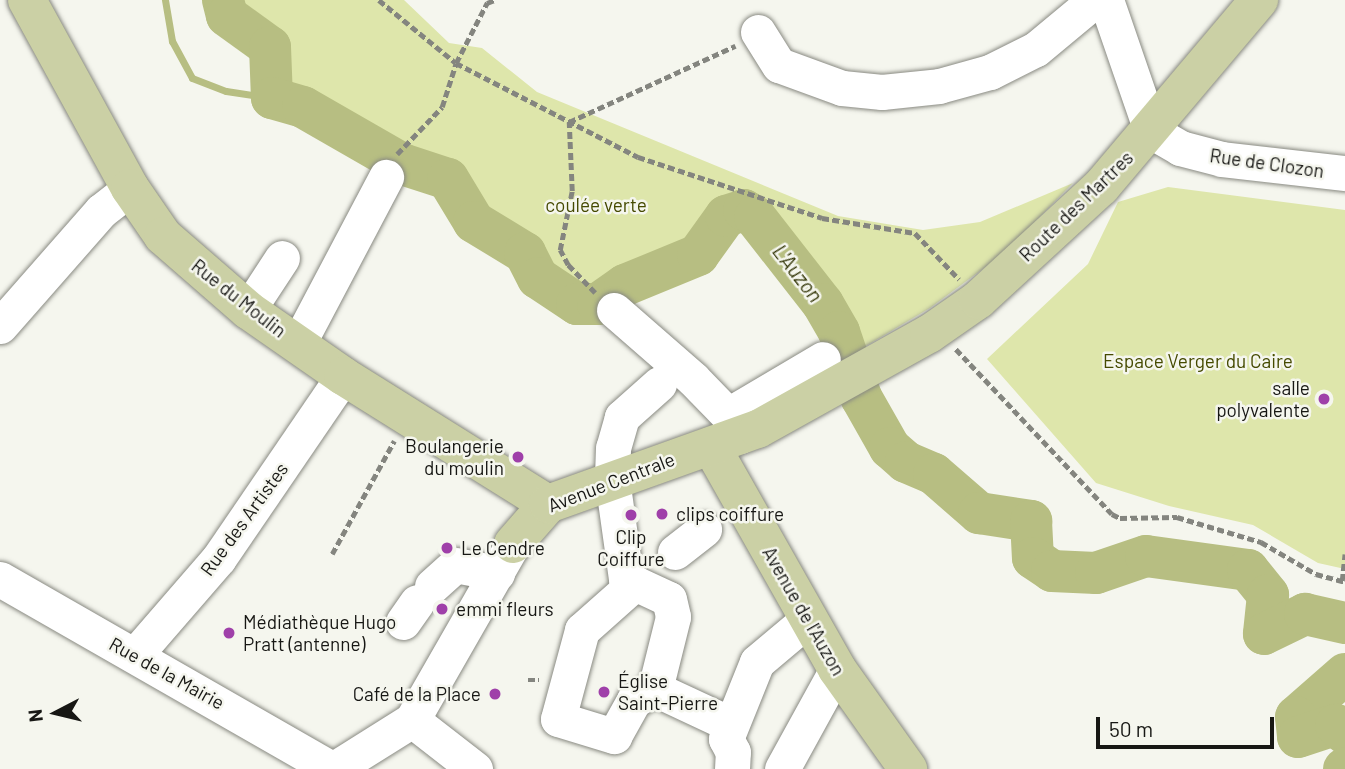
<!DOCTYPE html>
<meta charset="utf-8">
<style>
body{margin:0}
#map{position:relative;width:1345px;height:769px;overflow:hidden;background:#f5f6ee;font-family:Barlow,sans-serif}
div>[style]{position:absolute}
.green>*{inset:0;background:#dee6ab}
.stream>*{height:7px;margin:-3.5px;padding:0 3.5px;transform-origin:3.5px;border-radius:3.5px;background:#b7be82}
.river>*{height:42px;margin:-21px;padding:0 21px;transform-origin:21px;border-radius:21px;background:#b7be82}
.path>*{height:4.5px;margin-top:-2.25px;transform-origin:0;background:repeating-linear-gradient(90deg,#84857f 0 7px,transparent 0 10.5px)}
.roads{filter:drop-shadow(0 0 2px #898a82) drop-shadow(0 0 2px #898a82)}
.minor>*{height:35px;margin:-17.5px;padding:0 17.5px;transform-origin:17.5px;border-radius:17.5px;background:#fff}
.major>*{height:38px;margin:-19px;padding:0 19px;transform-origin:19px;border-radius:19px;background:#cbd0a5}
.dots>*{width:19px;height:19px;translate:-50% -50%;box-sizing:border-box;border:4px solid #f5f6ee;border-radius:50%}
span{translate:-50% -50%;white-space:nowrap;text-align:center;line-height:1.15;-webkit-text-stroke:5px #f5f6ee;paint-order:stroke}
.street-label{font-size:19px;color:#171714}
.park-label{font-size:19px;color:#454a00}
.poi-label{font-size:19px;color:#171714}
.right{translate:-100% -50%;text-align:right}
.left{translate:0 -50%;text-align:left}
.water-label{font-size:21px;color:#383b0d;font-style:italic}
.north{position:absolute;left:21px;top:678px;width:70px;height:70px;-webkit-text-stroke:5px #f5f6ee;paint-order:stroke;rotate:263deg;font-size:19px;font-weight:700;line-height:28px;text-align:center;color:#171714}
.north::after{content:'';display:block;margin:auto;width:24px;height:32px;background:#171714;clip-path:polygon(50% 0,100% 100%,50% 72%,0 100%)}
.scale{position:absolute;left:1096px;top:717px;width:178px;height:32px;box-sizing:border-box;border:4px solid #171714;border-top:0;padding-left:9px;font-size:21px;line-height:24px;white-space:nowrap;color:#171714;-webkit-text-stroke:5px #f5f6ee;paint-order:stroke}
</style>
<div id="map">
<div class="green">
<i style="clip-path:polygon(223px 0,404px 0,449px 43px,482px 48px,537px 92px,838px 216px,923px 230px,980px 222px,1073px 183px,1003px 254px,930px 308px,861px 349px,779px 233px,744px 210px,726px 216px,698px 255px,625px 285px,598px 304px,577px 304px,538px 278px,524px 253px,474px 222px,448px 179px,393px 160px,303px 107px,272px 98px,270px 47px,227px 16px)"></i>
<i style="clip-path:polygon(1168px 187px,1345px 210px,1345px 569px,1318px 563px,1253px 525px,1169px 506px,1096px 483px,987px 359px,1088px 264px,1118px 202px)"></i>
</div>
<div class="stream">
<i style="left:165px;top:0;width:42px;rotate:80.3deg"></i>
<i style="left:172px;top:41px;width:42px;rotate:61.6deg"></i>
<i style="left:192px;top:78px;width:36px;rotate:21deg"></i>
<i style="left:226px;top:91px;width:47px;rotate:8.7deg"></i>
</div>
<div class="river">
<i style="left:223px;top:0;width:16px;rotate:76deg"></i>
<i style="left:227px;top:16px;width:53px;rotate:35.8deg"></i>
<i style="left:270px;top:47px;width:51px;rotate:87.8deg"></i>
<i style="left:272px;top:98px;width:32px;rotate:16deg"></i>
<i style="left:303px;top:107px;width:114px;rotate:29.9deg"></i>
<i style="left:402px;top:164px;width:48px;rotate:18.1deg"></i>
<i style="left:448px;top:179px;width:50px;rotate:58.8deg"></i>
<i style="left:474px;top:222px;width:60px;rotate:31.3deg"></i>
<i style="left:525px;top:253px;width:28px;rotate:63deg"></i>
<i style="left:538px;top:278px;width:47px;rotate:33.7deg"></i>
<i style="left:577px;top:304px;width:21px"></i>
<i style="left:598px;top:304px;width:33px;rotate:-35deg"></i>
<i style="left:625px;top:285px;width:79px;rotate:-22.3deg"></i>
<i style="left:698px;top:255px;width:48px;rotate:-54.3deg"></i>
<i style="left:726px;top:216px;width:19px;rotate:-18deg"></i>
<i style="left:744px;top:210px;width:13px;rotate:32deg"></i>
<i style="left:755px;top:217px;width:110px;rotate:52deg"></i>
<i style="left:823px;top:304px;width:32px;rotate:60deg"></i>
<i style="left:839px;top:332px;width:69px;rotate:71.3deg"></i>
<i style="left:861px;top:397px;width:59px;rotate:60.4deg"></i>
<i style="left:890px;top:448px;width:21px;rotate:41deg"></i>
<i style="left:906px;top:462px;width:30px;rotate:23deg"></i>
<i style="left:934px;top:474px;width:60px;rotate:40.9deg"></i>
<i style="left:979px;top:513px;width:53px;rotate:8.7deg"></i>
<i style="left:1031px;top:521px;width:37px;rotate:87deg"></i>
<i style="left:1033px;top:558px;width:23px;rotate:34deg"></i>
<i style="left:1052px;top:571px;width:44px;rotate:2.6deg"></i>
<i style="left:1096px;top:573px;width:53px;rotate:-18.8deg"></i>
<i style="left:1146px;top:556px;width:103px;rotate:7.8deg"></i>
<i style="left:1248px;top:570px;width:32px;rotate:51deg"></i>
<i style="left:1268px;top:595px;width:39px;rotate:96deg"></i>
<i style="left:1264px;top:634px;width:46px;rotate:-26deg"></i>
<i style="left:1305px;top:614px;width:41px;rotate:12.7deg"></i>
<i style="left:1345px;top:674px;width:65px;rotate:138.7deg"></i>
<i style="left:1296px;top:717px;width:20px;rotate:84deg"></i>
<i style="left:1298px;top:737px;width:40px;rotate:-18deg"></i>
<i style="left:1336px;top:725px;width:12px;rotate:42deg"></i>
<i style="left:1344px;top:769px;width:1px;rotate:-45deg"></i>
</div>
<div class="path">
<i style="left:379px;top:0;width:99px;rotate:39.3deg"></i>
<i style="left:456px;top:63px;width:205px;rotate:27.3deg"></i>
<i style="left:638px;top:157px;width:194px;rotate:18.3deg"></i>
<i style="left:822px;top:218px;width:94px;rotate:9.2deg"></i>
<i style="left:915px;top:233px;width:64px;rotate:46.3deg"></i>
<i style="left:397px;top:154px;width:65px;rotate:-46.2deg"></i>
<i style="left:442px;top:107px;width:46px;rotate:-72.3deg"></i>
<i style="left:456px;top:63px;width:68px;rotate:-62.7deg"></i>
<i style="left:487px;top:3px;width:9px;rotate:-21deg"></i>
<i style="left:595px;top:293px;width:39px;rotate:-134deg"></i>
<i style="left:568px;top:265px;width:17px;rotate:-118deg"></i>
<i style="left:560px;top:250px;width:60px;rotate:-78.5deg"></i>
<i style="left:572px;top:191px;width:69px;rotate:-92.5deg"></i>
<i style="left:569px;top:122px;width:183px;rotate:-24.6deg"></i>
<i style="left:956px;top:349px;width:227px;rotate:46.6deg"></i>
<i style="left:1112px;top:514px;width:9px;rotate:27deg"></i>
<i style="left:1120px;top:518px;width:57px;rotate:-1deg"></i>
<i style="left:1177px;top:517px;width:88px;rotate:16.6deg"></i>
<i style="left:1261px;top:542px;width:64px;rotate:30.2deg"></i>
<i style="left:1316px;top:574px;width:30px;rotate:15deg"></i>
<i style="left:332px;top:554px;width:129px;rotate:-61.2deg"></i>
<i style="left:1342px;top:581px;width:27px;rotate:-84deg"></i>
<i style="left:528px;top:680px;width:11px"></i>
</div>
<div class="roads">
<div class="minor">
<i style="left:1106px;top:0;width:139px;rotate:71deg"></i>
<i style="left:1151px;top:131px;width:34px;rotate:30deg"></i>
<i style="left:1180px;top:148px;width:43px;rotate:14.7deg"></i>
<i style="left:1222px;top:159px;width:124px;rotate:6.5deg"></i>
<i style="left:758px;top:32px;width:39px;rotate:58deg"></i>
<i style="left:779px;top:65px;width:67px;rotate:20.1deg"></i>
<i style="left:842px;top:88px;width:40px;rotate:5.7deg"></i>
<i style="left:882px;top:92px;width:57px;rotate:-6deg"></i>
<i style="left:939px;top:86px;width:53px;rotate:-15.4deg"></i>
<i style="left:990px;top:72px;width:51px;rotate:-26.6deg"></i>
<i style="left:1036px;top:49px;width:77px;rotate:-39.7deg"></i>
<i style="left:248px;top:310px;width:62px;rotate:-56.8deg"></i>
<i style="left:614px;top:310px;width:105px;rotate:41.1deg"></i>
<i style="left:693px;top:379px;width:50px;rotate:45.8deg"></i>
<i style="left:728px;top:415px;width:24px;rotate:60deg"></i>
<i style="left:0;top:326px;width:153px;rotate:-48.7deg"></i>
<i style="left:101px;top:211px;width:37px;rotate:-38deg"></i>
<i style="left:298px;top:344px;width:189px;rotate:-62.2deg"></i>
<i style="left:659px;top:384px;width:50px;rotate:138.3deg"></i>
<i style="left:622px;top:417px;width:32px;rotate:106deg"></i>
<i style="left:613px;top:448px;width:31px;rotate:92deg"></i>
<i style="left:612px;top:479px;width:101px;rotate:82deg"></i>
<i style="left:626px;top:579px;width:47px;rotate:24.9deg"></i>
<i style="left:669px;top:599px;width:18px;rotate:77deg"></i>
<i style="left:673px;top:617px;width:74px;rotate:104deg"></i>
<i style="left:655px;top:689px;width:83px;rotate:25deg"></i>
<i style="left:728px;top:415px;width:110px;rotate:-30.5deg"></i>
<i style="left:675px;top:552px;width:37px;rotate:-38deg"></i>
<i style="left:0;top:579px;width:383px;rotate:29.8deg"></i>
<i style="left:635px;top:583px;width:71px;rotate:138.4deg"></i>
<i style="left:582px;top:630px;width:92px;rotate:105.1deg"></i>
<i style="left:558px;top:719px;width:59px;rotate:16.9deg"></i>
<i style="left:614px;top:736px;width:41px;rotate:-60.9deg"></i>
<i style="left:634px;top:700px;width:24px;rotate:-28deg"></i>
<i style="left:432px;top:586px;width:31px;rotate:-42deg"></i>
<i style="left:455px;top:565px;width:43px;rotate:10.8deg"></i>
<i style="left:403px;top:622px;width:24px;rotate:-55deg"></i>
<i style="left:135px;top:655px;width:128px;rotate:-49.1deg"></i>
<i style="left:219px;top:558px;width:220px;rotate:-55.7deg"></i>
<i style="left:412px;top:720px;width:80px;rotate:37.9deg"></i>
<i style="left:334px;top:769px;width:92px;rotate:-32.1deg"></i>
<i style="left:412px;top:720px;width:203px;rotate:-60.2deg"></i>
<i style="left:732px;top:769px;width:17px;rotate:-87deg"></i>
<i style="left:733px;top:752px;width:15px;rotate:-118deg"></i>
<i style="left:726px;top:739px;width:83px;rotate:-68.1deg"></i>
<i style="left:757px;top:662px;width:65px;rotate:-40deg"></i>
<i style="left:782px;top:769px;width:114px;rotate:-61.2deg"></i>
</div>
<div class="major">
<i style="left:27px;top:0;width:214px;rotate:61.3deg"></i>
<i style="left:130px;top:188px;width:58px;rotate:55.5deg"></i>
<i style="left:163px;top:236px;width:113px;rotate:41deg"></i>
<i style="left:248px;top:310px;width:116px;rotate:34.8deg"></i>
<i style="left:343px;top:376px;width:242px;rotate:32deg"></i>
<i style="left:711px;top:446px;width:256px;rotate:60.5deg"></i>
<i style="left:837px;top:669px;width:123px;rotate:54.6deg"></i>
<i style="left:513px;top:544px;width:53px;rotate:-48.8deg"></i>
<i style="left:548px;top:504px;width:223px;rotate:-19.7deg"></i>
<i style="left:758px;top:429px;width:196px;rotate:-29.1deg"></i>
<i style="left:929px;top:334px;width:60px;rotate:-34.8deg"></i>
<i style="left:978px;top:300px;width:167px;rotate:-42.6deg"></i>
<i style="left:1101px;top:187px;width:245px;rotate:-49.8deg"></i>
</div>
</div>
<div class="dots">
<i style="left:1324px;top:399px;background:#9f40a9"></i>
<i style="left:518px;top:457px;background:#9f40a9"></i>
<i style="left:662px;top:514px;background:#9f40a9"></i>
<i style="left:631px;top:515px;background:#9f40a9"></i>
<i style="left:447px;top:548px;background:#9f40a9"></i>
<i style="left:442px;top:609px;background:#9f40a9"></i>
<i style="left:229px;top:633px;background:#9f40a9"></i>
<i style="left:604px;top:692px;background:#9f40a9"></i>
<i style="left:495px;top:694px;background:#9f40a9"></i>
</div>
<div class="street-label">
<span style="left:1267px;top:163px;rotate:8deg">Rue de Clozon</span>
<span style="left:1076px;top:206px;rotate:-44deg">Route des Martres</span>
<span style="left:239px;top:298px;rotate:38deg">Rue du Moulin</span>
<span style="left:611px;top:482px;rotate:-21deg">Avenue Centrale</span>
<span style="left:244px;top:519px;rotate:-54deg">Rue des Artistes</span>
<span style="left:804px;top:611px;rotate:60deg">Avenue de l'Auzon</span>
<span style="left:167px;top:673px;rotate:29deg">Rue de la Mairie</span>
</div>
<div class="park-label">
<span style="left:596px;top:205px">coulée verte</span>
<span style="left:1198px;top:361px">Espace Verger du Caire</span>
</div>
<div class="poi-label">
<span class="right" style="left:1310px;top:399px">salle<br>polyvalente</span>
<span class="right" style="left:504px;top:457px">Boulangerie<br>du moulin</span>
<span class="left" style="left:676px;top:514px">clips coiffure</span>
<span style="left:631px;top:548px">Clip<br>Coiffure</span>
<span class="left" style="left:461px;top:548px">Le Cendre</span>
<span class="left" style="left:456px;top:609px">emmi fleurs</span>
<span class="left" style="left:243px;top:633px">Médiathèque Hugo<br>Pratt (antenne)</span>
<span class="left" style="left:618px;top:692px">Église<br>Saint-Pierre</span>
<span class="right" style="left:481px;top:694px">Café de la Place</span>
</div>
<div class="water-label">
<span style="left:798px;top:273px;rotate:52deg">L'Auzon</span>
</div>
<div class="north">N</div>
<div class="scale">50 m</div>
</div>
